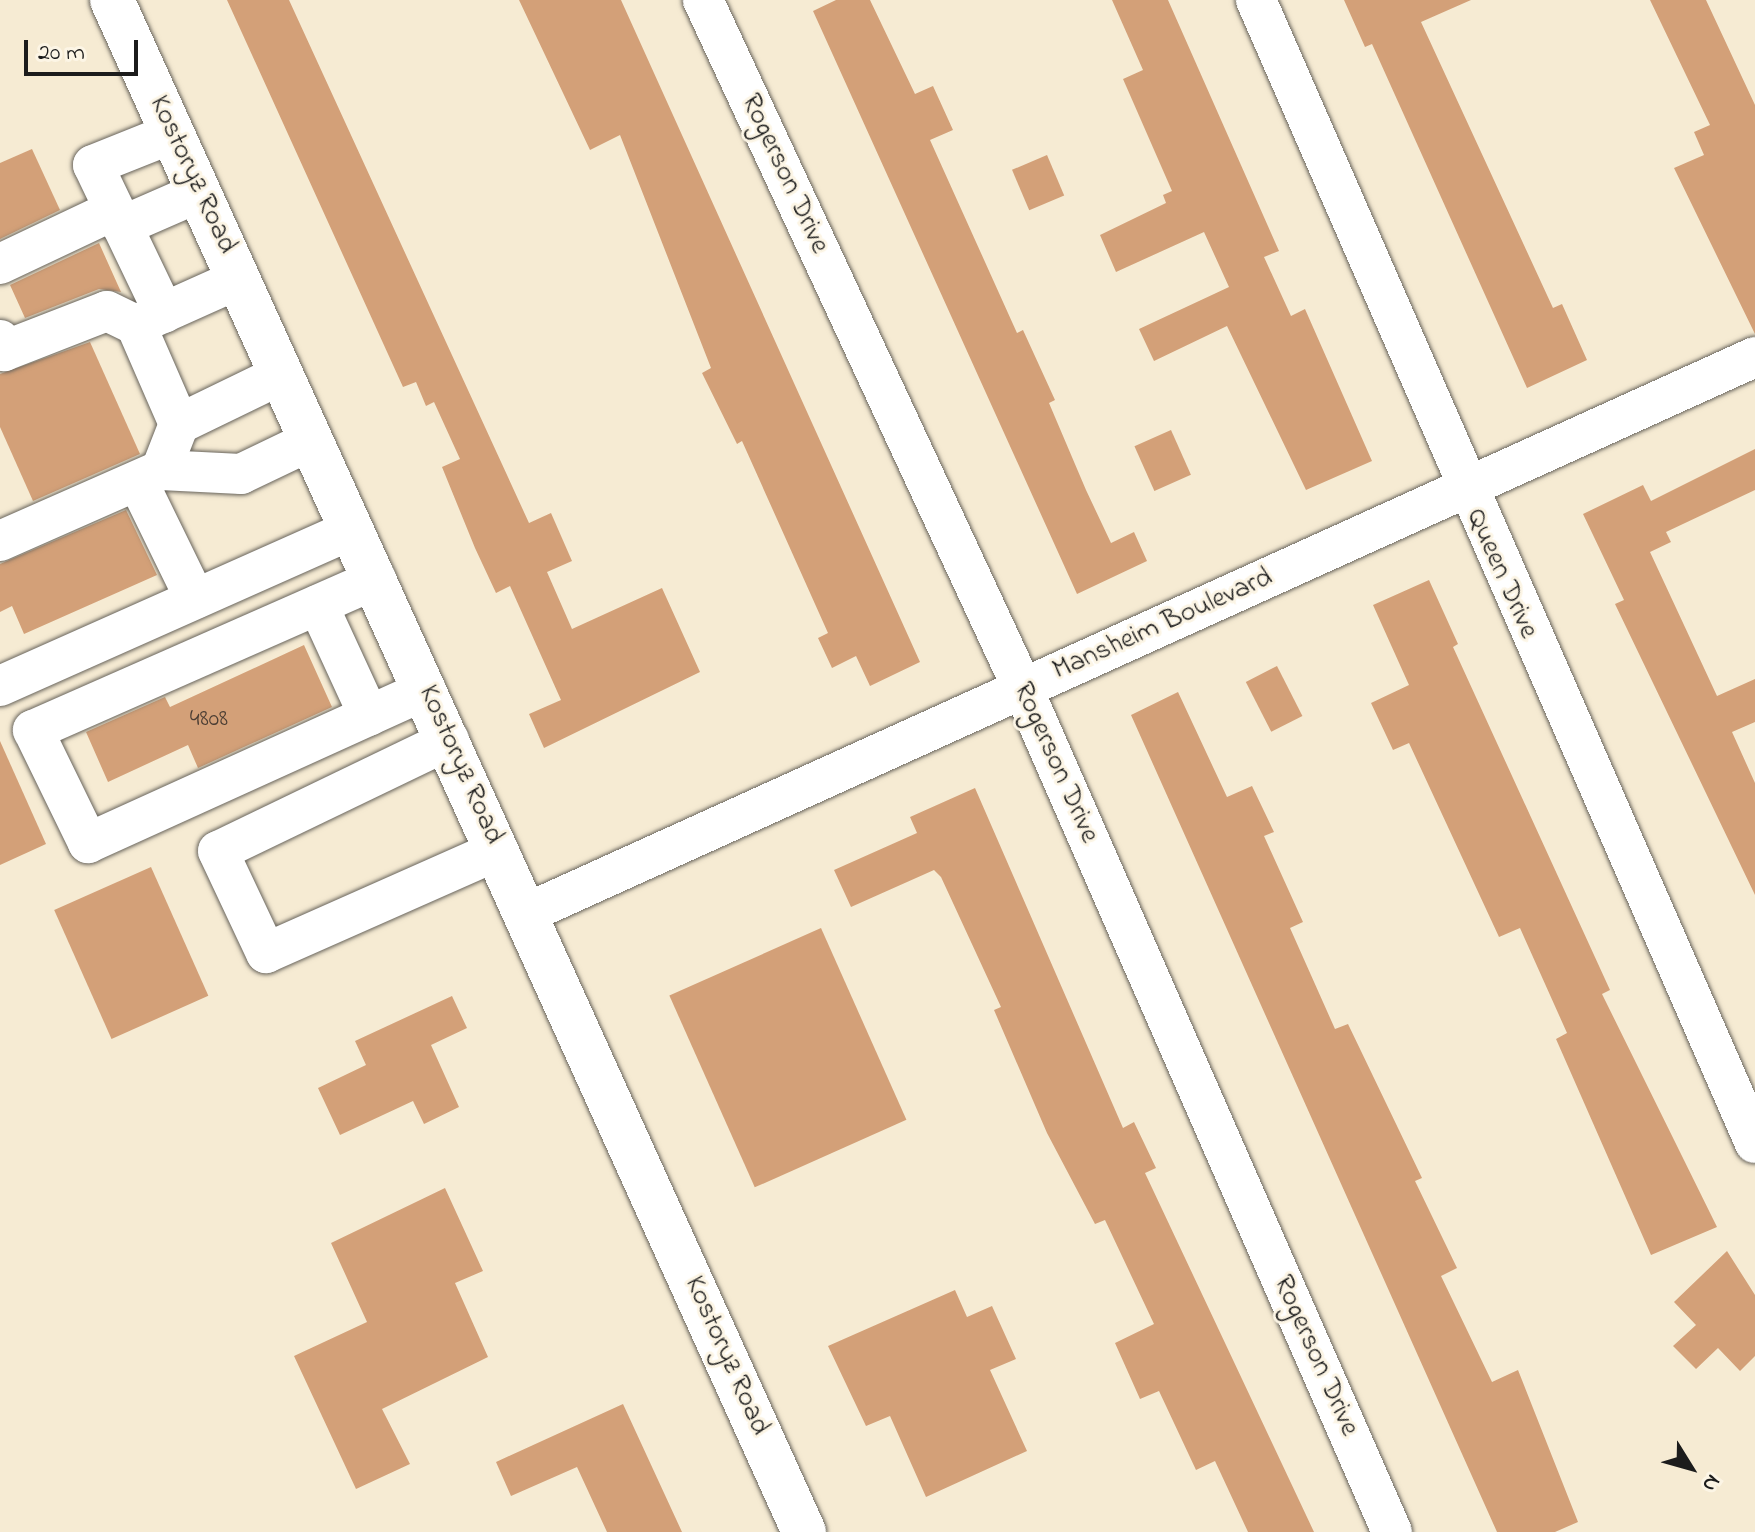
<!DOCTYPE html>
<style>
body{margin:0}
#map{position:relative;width:1755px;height:1532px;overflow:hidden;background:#f6ebd3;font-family:"Indie Flower",sans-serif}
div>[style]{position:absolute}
.building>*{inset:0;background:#d3a078;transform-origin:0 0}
.roads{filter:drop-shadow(0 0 2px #68645c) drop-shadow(0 0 2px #68645c)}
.minor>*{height:40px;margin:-20px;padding:0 20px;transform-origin:20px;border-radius:20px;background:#fff}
.major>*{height:44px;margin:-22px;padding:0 22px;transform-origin:22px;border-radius:22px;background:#fff}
span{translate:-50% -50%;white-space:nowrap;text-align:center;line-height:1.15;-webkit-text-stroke:6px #fcf5e5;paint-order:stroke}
.number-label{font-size:24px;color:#4a3d33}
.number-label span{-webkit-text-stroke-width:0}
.street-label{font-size:28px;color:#1c1c1c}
.north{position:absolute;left:1651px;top:1428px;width:80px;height:80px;-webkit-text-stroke:6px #fcf5e5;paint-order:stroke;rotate:127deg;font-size:22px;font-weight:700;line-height:32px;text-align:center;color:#1c1c1c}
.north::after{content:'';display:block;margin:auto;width:28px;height:36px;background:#1c1c1c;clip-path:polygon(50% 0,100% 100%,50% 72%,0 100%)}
.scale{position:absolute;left:24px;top:40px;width:114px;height:36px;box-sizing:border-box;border:4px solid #1c1c1c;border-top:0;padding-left:10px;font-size:24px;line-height:28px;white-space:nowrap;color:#1c1c1c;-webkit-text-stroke:6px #fcf5e5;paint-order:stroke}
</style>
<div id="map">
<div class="building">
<i style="clip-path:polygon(227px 0,289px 0,529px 523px,551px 513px,572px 561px,547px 572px,572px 629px,662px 588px,700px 672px,544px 748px,529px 714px,561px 700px,510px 586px,496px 593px,475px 548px,442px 467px,460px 459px,434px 402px,426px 406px,416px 382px,403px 387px)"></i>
<i style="clip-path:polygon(519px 0,621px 0,920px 662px,870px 686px,856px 656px,832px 668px,818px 638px,828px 633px,742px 441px,737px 444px,702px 373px,711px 368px,620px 135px,590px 150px)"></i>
<i style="clip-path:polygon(836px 0,870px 0,915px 94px,933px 86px,953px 130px,930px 140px,1017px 333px,1023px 330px,1055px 400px,1049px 403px,1086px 490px,1111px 543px,1134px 532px,1147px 561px,1077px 594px,813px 11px)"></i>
<i style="clip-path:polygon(1112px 0,1168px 0,1279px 251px,1264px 257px,1291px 316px,1305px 309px,1372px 461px,1306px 490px,1227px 326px,1154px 361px,1139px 329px,1229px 287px,1204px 232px,1116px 272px,1100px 235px,1166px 203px,1163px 195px,1172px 191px,1123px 79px,1143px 70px)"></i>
<i style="clip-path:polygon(1344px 0,1471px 0,1421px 22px,1553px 308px,1562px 304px,1587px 360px,1527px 388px,1372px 44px,1365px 47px)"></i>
<i style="clip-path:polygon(1650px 0,1706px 0,1755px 105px,1755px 334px,1674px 168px,1704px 155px,1694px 132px,1710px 125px)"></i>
<i style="clip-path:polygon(32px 149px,60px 210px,0 239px,0 163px)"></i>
<i style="left:1047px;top:155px;width:44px;height:38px;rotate:67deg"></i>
<i style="clip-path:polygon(99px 243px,121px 292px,99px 289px,25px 318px,10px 285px)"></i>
<i style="clip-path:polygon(90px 342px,140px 454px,33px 501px,0 427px,0 374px)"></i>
<i style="left:1171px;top:430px;width:49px;height:40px;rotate:66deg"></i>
<i style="clip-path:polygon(1755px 449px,1755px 490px,1666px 532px,1671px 542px,1650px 552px,1717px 696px,1755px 679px,1755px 722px,1732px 732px,1755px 783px,1755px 895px,1615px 604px,1624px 600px,1583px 514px,1643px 485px,1651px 501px)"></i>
<i style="clip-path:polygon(126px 510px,157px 575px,24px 634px,12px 606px,0 612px,0 564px)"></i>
<i style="clip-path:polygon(1429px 580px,1458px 644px,1453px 647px,1610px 990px,1602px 994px,1717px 1227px,1651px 1255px,1556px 1039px,1567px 1033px,1520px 928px,1499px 937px,1409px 743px,1393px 750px,1371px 703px,1409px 685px,1373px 605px)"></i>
<i style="clip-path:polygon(304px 645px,332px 707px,198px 768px,188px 745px,108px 782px,86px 732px,165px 697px,170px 707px)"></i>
<i style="left:1277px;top:666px;width:56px;height:35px;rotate:63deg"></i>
<i style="clip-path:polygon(1178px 692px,1227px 797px,1252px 786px,1274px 832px,1264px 836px,1303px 922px,1290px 928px,1335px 1029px,1348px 1024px,1422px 1178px,1415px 1181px,1457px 1268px,1441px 1276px,1492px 1382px,1518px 1370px,1578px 1522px,1555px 1532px,1497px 1532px,1131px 715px)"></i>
<i style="clip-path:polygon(0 741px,46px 844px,0 865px)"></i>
<i style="clip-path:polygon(975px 788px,1123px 1128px,1134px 1122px,1156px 1168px,1145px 1173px,1314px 1532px,1248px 1532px,1215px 1461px,1196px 1470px,1159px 1391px,1140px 1399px,1115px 1343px,1154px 1324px,1105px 1220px,1095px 1224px,1047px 1133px,994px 1010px,1001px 1007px,941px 877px,934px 870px,851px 907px,834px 870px,917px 833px,910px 817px)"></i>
<i style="left:151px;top:867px;width:141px;height:106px;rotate:66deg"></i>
<i style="left:821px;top:928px;width:210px;height:166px;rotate:66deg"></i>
<i style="clip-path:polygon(452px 996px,467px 1028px,431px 1045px,459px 1107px,424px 1124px,413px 1101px,340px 1135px,318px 1088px,366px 1065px,355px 1041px)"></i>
<i style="clip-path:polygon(445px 1188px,483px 1271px,455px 1283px,488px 1357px,382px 1409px,410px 1464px,356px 1489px,294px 1356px,367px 1322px,331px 1243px)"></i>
<i style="clip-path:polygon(1727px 1251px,1755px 1295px,1755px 1356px,1740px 1371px,1718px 1348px,1696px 1369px,1673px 1346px,1696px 1325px,1674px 1302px)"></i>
<i style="clip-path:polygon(955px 1290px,967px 1317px,992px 1306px,1016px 1359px,990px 1370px,1027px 1451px,926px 1497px,890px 1416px,866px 1426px,828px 1346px)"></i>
<i style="clip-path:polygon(623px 1404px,682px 1532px,607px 1532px,577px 1467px,511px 1496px,496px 1462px)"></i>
</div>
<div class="roads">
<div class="minor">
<i style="left:703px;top:0;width:760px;rotate:65.09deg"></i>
<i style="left:1023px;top:689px;width:920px;rotate:66.36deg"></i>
<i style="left:1256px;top:0;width:1247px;rotate:66.42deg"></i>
<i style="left:122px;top:226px;width:85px;rotate:-23.6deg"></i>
<i style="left:0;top:264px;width:126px;rotate:-25.3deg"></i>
<i style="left:164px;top:313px;width:164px;rotate:-115.6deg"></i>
<i style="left:93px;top:165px;width:86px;rotate:-21.8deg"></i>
<i style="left:0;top:340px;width:12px;rotate:70deg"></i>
<i style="left:4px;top:351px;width:110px;rotate:-21.2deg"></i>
<i style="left:107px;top:311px;width:32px;rotate:26deg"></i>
<i style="left:179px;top:424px;width:114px;rotate:-25.9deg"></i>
<i style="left:161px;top:470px;width:49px;rotate:-68.6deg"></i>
<i style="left:179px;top:424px;width:108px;rotate:-113.5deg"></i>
<i style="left:136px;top:325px;width:113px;rotate:-24.1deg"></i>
<i style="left:138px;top:482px;width:130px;rotate:64deg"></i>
<i style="left:0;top:541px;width:176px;rotate:-23.8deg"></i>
<i style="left:161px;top:470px;width:80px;rotate:2.9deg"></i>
<i style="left:241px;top:474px;width:79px;rotate:-25.6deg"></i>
<i style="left:376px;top:579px;width:375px;rotate:156.2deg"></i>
<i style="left:33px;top:730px;width:126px;rotate:64deg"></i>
<i style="left:88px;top:843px;width:371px;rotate:-24.4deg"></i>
<i style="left:318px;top:605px;width:122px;rotate:65.3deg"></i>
<i style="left:0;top:686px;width:385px;rotate:-24deg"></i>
<i style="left:449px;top:740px;width:256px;rotate:154.3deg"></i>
<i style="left:218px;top:851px;width:113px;rotate:64.8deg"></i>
<i style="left:266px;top:953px;width:254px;rotate:-23.9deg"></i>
<i style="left:527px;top:913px;width:1348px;rotate:-24.36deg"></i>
</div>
<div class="major">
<i style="left:112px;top:0;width:1681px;rotate:65.69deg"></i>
</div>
</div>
<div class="number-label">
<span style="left:209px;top:720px">4808</span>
</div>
<div class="street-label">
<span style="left:784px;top:174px;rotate:65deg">Rogerson Drive</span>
<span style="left:192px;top:175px;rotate:65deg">Kostoryz Road</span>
<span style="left:1501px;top:574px;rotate:66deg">Queen Drive</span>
<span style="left:1163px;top:625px;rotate:-24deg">Mansheim Boulevard</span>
<span style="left:1055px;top:763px;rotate:66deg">Rogerson Drive</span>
<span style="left:460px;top:765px;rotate:66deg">Kostoryz Road</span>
<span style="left:726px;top:1356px;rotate:66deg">Kostoryz Road</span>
<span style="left:1315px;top:1356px;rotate:66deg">Rogerson Drive</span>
</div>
<div class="north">N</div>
<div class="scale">20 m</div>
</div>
